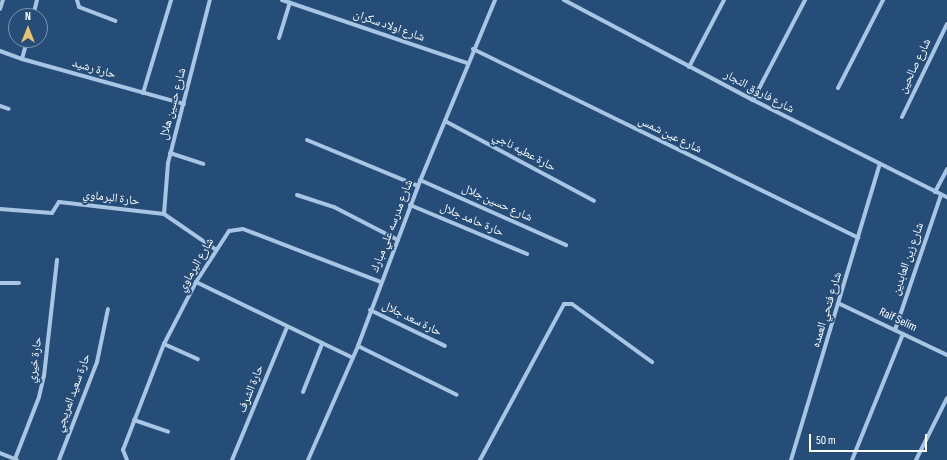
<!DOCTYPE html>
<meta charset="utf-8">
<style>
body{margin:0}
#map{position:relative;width:947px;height:460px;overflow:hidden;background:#264d78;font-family:"Sofia Sans Condensed","Noto Naskh Arabic",sans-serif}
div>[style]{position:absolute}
.street>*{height:4px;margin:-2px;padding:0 2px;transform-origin:2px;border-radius:2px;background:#a8c5e3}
span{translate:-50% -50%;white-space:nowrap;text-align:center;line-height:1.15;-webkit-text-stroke:3.5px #264d78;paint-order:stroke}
.street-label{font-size:12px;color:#fff}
.north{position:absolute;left:8px;top:8px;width:40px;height:40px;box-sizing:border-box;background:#264d78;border:1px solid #7d94ae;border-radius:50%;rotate:0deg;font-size:11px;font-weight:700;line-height:16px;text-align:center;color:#fff}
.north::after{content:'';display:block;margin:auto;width:14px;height:18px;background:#ebc26e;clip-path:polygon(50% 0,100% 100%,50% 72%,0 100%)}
.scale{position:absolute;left:809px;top:434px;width:118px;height:18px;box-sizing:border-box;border:2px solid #fff;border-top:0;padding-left:5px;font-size:12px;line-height:14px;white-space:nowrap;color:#fff;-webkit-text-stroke:3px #264d78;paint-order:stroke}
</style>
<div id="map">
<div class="street">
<i style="left:77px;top:0;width:7px;rotate:74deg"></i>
<i style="left:79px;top:7px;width:39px;rotate:21deg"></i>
<i style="left:282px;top:0;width:195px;rotate:18.8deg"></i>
<i style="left:564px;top:0;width:214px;rotate:27.9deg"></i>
<i style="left:753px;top:100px;width:217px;rotate:26.6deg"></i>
<i style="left:0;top:9px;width:9px;rotate:-72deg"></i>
<i style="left:33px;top:16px;width:16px;rotate:-76deg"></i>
<i style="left:279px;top:38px;width:37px;rotate:-73deg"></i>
<i style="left:473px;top:49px;width:429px;rotate:26.1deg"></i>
<i style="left:0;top:51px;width:23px;rotate:20deg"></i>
<i style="left:22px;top:59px;width:168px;rotate:15.5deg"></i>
<i style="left:22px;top:59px;width:20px;rotate:-75deg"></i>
<i style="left:689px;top:67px;width:76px;rotate:-62.4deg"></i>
<i style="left:838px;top:88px;width:99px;rotate:-62.9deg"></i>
<i style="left:143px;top:93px;width:97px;rotate:-73.2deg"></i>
<i style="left:753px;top:100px;width:113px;rotate:-62.5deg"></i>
<i style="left:0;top:106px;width:9px;rotate:18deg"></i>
<i style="left:902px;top:117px;width:103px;rotate:-64.2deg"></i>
<i style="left:445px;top:121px;width:169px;rotate:28.2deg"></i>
<i style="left:307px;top:140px;width:120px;rotate:22.5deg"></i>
<i style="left:170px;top:153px;width:35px;rotate:18deg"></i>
<i style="left:420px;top:180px;width:160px;rotate:24deg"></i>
<i style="left:935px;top:192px;width:26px;rotate:-62deg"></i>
<i style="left:297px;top:195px;width:39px;rotate:18deg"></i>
<i style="left:334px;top:207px;width:72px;rotate:27.3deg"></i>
<i style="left:410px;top:205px;width:127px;rotate:22.7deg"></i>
<i style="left:0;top:209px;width:52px;rotate:4.4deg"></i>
<i style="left:52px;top:213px;width:13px;rotate:-58deg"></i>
<i style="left:59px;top:202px;width:106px;rotate:6.5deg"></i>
<i style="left:164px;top:214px;width:62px;rotate:34.5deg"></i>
<i style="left:164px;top:214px;width:51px;rotate:-85.5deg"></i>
<i style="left:168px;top:163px;width:168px;rotate:-75.6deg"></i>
<i style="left:196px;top:282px;width:174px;rotate:25.8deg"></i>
<i style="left:0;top:283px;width:19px"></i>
<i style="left:840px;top:304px;width:119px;rotate:25.5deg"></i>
<i style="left:370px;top:310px;width:83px;rotate:25.6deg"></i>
<i style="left:895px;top:330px;width:143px;rotate:-71.2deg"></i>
<i style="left:164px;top:344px;width:37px;rotate:24deg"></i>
<i style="left:358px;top:346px;width:110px;rotate:26.3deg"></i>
<i style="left:303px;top:392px;width:52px;rotate:-68.4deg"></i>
<i style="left:134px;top:420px;width:36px;rotate:19deg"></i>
<i style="left:0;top:453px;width:18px;rotate:22deg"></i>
<i style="left:15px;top:459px;width:66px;rotate:-68.8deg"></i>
<i style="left:39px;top:397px;width:22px;rotate:-77deg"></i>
<i style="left:44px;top:376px;width:117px;rotate:-83.6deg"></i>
<i style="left:59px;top:460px;width:105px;rotate:-68.8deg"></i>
<i style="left:97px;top:362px;width:54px;rotate:-78.3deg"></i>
<i style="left:127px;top:460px;width:11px;rotate:-112deg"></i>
<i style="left:123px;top:450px;width:114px;rotate:-68.9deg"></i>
<i style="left:164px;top:344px;width:70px;rotate:-62.7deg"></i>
<i style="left:196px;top:282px;width:61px;rotate:-57.1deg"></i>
<i style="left:229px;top:231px;width:14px;rotate:-8deg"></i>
<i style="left:243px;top:229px;width:148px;rotate:21deg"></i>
<i style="left:232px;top:460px;width:144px;rotate:-67.5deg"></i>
<i style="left:308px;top:460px;width:124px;rotate:-66.3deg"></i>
<i style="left:358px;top:346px;width:171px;rotate:-69.4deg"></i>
<i style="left:418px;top:186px;width:201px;rotate:-67.5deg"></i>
<i style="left:480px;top:460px;width:177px;rotate:-61.7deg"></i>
<i style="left:564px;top:304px;width:8px"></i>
<i style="left:572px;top:304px;width:99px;rotate:35.9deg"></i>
<i style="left:791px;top:460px;width:307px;rotate:-73.3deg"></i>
<i style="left:852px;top:460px;width:136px;rotate:-68deg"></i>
<i style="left:916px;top:460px;width:69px;rotate:-63.4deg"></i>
</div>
<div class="street-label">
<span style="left:389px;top:26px;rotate:19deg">شارع اولاد سكران</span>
<span style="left:915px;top:66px;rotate:-64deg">شارع صالحين</span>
<span style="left:94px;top:69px;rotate:16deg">حارة رشيد</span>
<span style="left:759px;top:92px;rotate:28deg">شارع فاروق النجار</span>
<span style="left:173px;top:104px;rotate:-75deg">شارع حسين هلال</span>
<span style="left:670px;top:135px;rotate:26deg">شارع عين شمس</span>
<span style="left:524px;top:152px;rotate:28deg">حارة عطيه ناجي</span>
<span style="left:111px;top:198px;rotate:7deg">حارة البرماوي</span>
<span style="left:497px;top:203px;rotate:24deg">شارع حسين جلال</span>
<span style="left:472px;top:220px;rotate:23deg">حارة حامد جلال</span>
<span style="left:392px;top:226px;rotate:-69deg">شارع مدرسه علي مبارك</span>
<span style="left:908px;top:259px;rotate:-71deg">شارع زين العابدين</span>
<span style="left:196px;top:265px;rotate:-60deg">شارع البرماوي</span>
<span style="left:827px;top:310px;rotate:-73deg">شارع فتحي العمده</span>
<span style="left:412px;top:319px;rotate:26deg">حارة سعد جلال</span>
<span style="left:898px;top:320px;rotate:25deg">Raif Selim</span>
<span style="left:35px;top:360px;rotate:-82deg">حارة خيري</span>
<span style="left:251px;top:389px;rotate:-68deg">حارة الشرف</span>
<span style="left:73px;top:393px;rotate:-70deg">حارة سعيد المريجي</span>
</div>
<div class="north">N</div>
<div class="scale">50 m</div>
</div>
